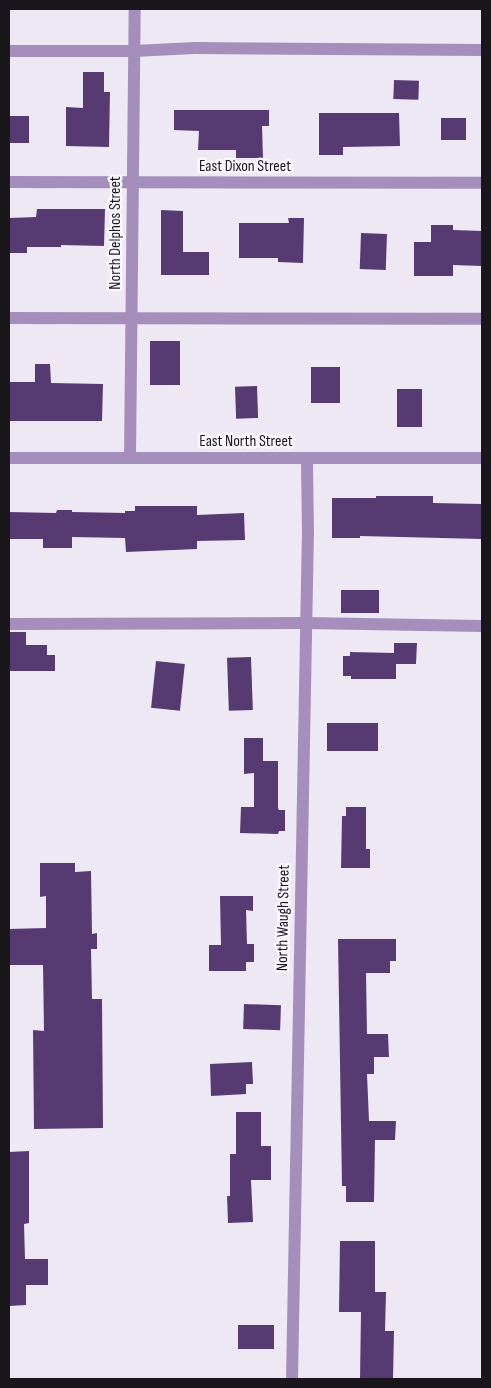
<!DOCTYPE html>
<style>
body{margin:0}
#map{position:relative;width:491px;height:1388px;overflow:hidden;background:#eee8f4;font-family:"Sofia Sans Condensed",sans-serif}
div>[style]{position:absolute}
.building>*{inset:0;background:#583a73;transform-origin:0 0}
.minor>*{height:12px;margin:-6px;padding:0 6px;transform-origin:6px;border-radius:6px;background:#a58ebc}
span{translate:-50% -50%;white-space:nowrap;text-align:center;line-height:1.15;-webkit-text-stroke:5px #faf6fe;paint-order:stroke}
.street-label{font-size:16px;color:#19171b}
.frame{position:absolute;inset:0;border:10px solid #19171b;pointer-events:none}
</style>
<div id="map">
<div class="building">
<i style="clip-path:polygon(83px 72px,104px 72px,104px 92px,110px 92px,109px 147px,66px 146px,66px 107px,83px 108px)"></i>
<i style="left:394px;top:80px;width:25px;height:19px;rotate:2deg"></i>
<i style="clip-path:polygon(174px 110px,269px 110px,269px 126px,262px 126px,263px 158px,236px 158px,236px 150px,198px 150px,199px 131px,174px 130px)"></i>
<i style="clip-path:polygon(319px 113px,399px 113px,400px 146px,343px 147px,343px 155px,319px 155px)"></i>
<i style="left:9px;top:116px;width:20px;height:27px"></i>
<i style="left:441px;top:118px;width:25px;height:22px"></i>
<i style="clip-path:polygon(37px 209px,105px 209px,104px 246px,61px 245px,61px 247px,27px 247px,27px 253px,9px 253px,9px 218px,36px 217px)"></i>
<i style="clip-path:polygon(161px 210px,183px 211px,183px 252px,209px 252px,209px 275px,161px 275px)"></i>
<i style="clip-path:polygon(288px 218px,304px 218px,303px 263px,278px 262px,278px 258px,239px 258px,239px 223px,289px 223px)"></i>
<i style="clip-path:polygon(431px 225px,453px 225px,453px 230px,482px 231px,482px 266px,453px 265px,453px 276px,414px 276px,414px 242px,431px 242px)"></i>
<i style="left:361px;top:233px;width:26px;height:36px;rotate:2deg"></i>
<i style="left:150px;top:341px;width:30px;height:44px"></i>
<i style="clip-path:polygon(35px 364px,50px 364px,51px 383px,103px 384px,102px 421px,9px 421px,9px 382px,35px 382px)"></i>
<i style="left:311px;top:367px;width:29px;height:36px"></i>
<i style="left:257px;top:386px;width:32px;height:22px;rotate:88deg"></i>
<i style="left:397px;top:389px;width:25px;height:38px"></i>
<i style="clip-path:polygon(376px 496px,433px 496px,433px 503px,482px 504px,482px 539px,360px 536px,360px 538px,332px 538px,332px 498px,376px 498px)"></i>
<i style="clip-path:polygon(135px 506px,197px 506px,197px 515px,244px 513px,245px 540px,197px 541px,197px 549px,126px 552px,125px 538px,72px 537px,72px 548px,43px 548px,43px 539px,9px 539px,9px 512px,56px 513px,57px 510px,72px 510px,72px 512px,125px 513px,125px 511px,135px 511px)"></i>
<i style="left:341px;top:590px;width:38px;height:23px"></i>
<i style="clip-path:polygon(9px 632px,26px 632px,26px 645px,47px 645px,47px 655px,55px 655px,55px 671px,9px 671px)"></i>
<i style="clip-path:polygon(394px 643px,417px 643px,416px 664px,396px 664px,396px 679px,351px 679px,351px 676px,343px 676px,343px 656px,350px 656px,350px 652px,394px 653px)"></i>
<i style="left:251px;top:657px;width:53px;height:24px;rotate:88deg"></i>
<i style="left:156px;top:661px;width:29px;height:47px;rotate:6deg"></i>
<i style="left:327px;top:723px;width:51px;height:28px"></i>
<i style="clip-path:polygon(244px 738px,263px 738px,263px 761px,278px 761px,278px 808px,279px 810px,285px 810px,285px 831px,279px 831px,278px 834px,240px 833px,241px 807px,254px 807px,254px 773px,244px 774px)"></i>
<i style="clip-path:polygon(346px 807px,366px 807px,366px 849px,370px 849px,370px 868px,341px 868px,342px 816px,346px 816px)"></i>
<i style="clip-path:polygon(40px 863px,75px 863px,75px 872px,91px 871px,92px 934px,97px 933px,97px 949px,91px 949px,92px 999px,102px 999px,103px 1128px,34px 1129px,33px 1030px,44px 1031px,43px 965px,9px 965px,9px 929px,46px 928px,46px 896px,40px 897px)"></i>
<i style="clip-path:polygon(220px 896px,253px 896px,253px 911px,246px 910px,247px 944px,254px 944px,254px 962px,246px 962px,246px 971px,209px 971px,209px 945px,221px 945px)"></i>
<i style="clip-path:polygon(338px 939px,396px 939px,396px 961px,390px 961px,390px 973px,366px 973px,367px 1034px,388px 1034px,389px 1057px,374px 1057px,374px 1074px,367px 1074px,369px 1121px,396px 1121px,395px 1140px,375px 1140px,374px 1202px,346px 1202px,346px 1186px,342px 1186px)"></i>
<i style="left:244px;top:1004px;width:37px;height:25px;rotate:2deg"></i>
<i style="clip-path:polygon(252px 1062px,253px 1084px,246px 1084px,246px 1094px,211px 1096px,210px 1064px)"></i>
<i style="clip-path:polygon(236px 1112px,261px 1112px,261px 1146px,271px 1146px,271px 1180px,251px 1180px,253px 1222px,228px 1223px,227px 1196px,230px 1196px,230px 1154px,236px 1154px)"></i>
<i style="clip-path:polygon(29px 1151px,29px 1223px,24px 1224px,25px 1259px,48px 1259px,48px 1285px,26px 1285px,26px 1305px,9px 1306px,9px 1152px)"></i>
<i style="clip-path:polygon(340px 1241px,375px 1241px,375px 1292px,386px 1292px,385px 1331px,394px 1331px,393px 1379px,360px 1379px,361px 1312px,339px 1312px)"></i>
<i style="left:238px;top:1325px;width:36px;height:24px"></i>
</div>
<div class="minor">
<i style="left:9px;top:51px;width:125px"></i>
<i style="left:134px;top:51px;width:60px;rotate:-2.9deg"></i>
<i style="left:194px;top:48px;width:288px;rotate:0.4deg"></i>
<i style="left:9px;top:182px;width:473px;rotate:0.1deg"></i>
<i style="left:9px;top:318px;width:473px;rotate:0.1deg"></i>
<i style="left:130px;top:457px;width:448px;rotate:-89.4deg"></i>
<i style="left:9px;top:458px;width:473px"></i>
<i style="left:9px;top:624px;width:296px;rotate:-0.2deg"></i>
<i style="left:305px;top:623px;width:177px;rotate:1deg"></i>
<i style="left:292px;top:1379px;width:845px;rotate:-88.92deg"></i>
<i style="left:308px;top:534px;width:76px;rotate:-90.8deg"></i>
</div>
<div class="street-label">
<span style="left:245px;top:167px">East Dixon Street</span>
<span style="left:116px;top:233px;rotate:-90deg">North Delphos Street</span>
<span style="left:246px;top:442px">East North Street</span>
<span style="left:284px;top:918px;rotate:-89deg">North Waugh Street</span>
</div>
<div class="frame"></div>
</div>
